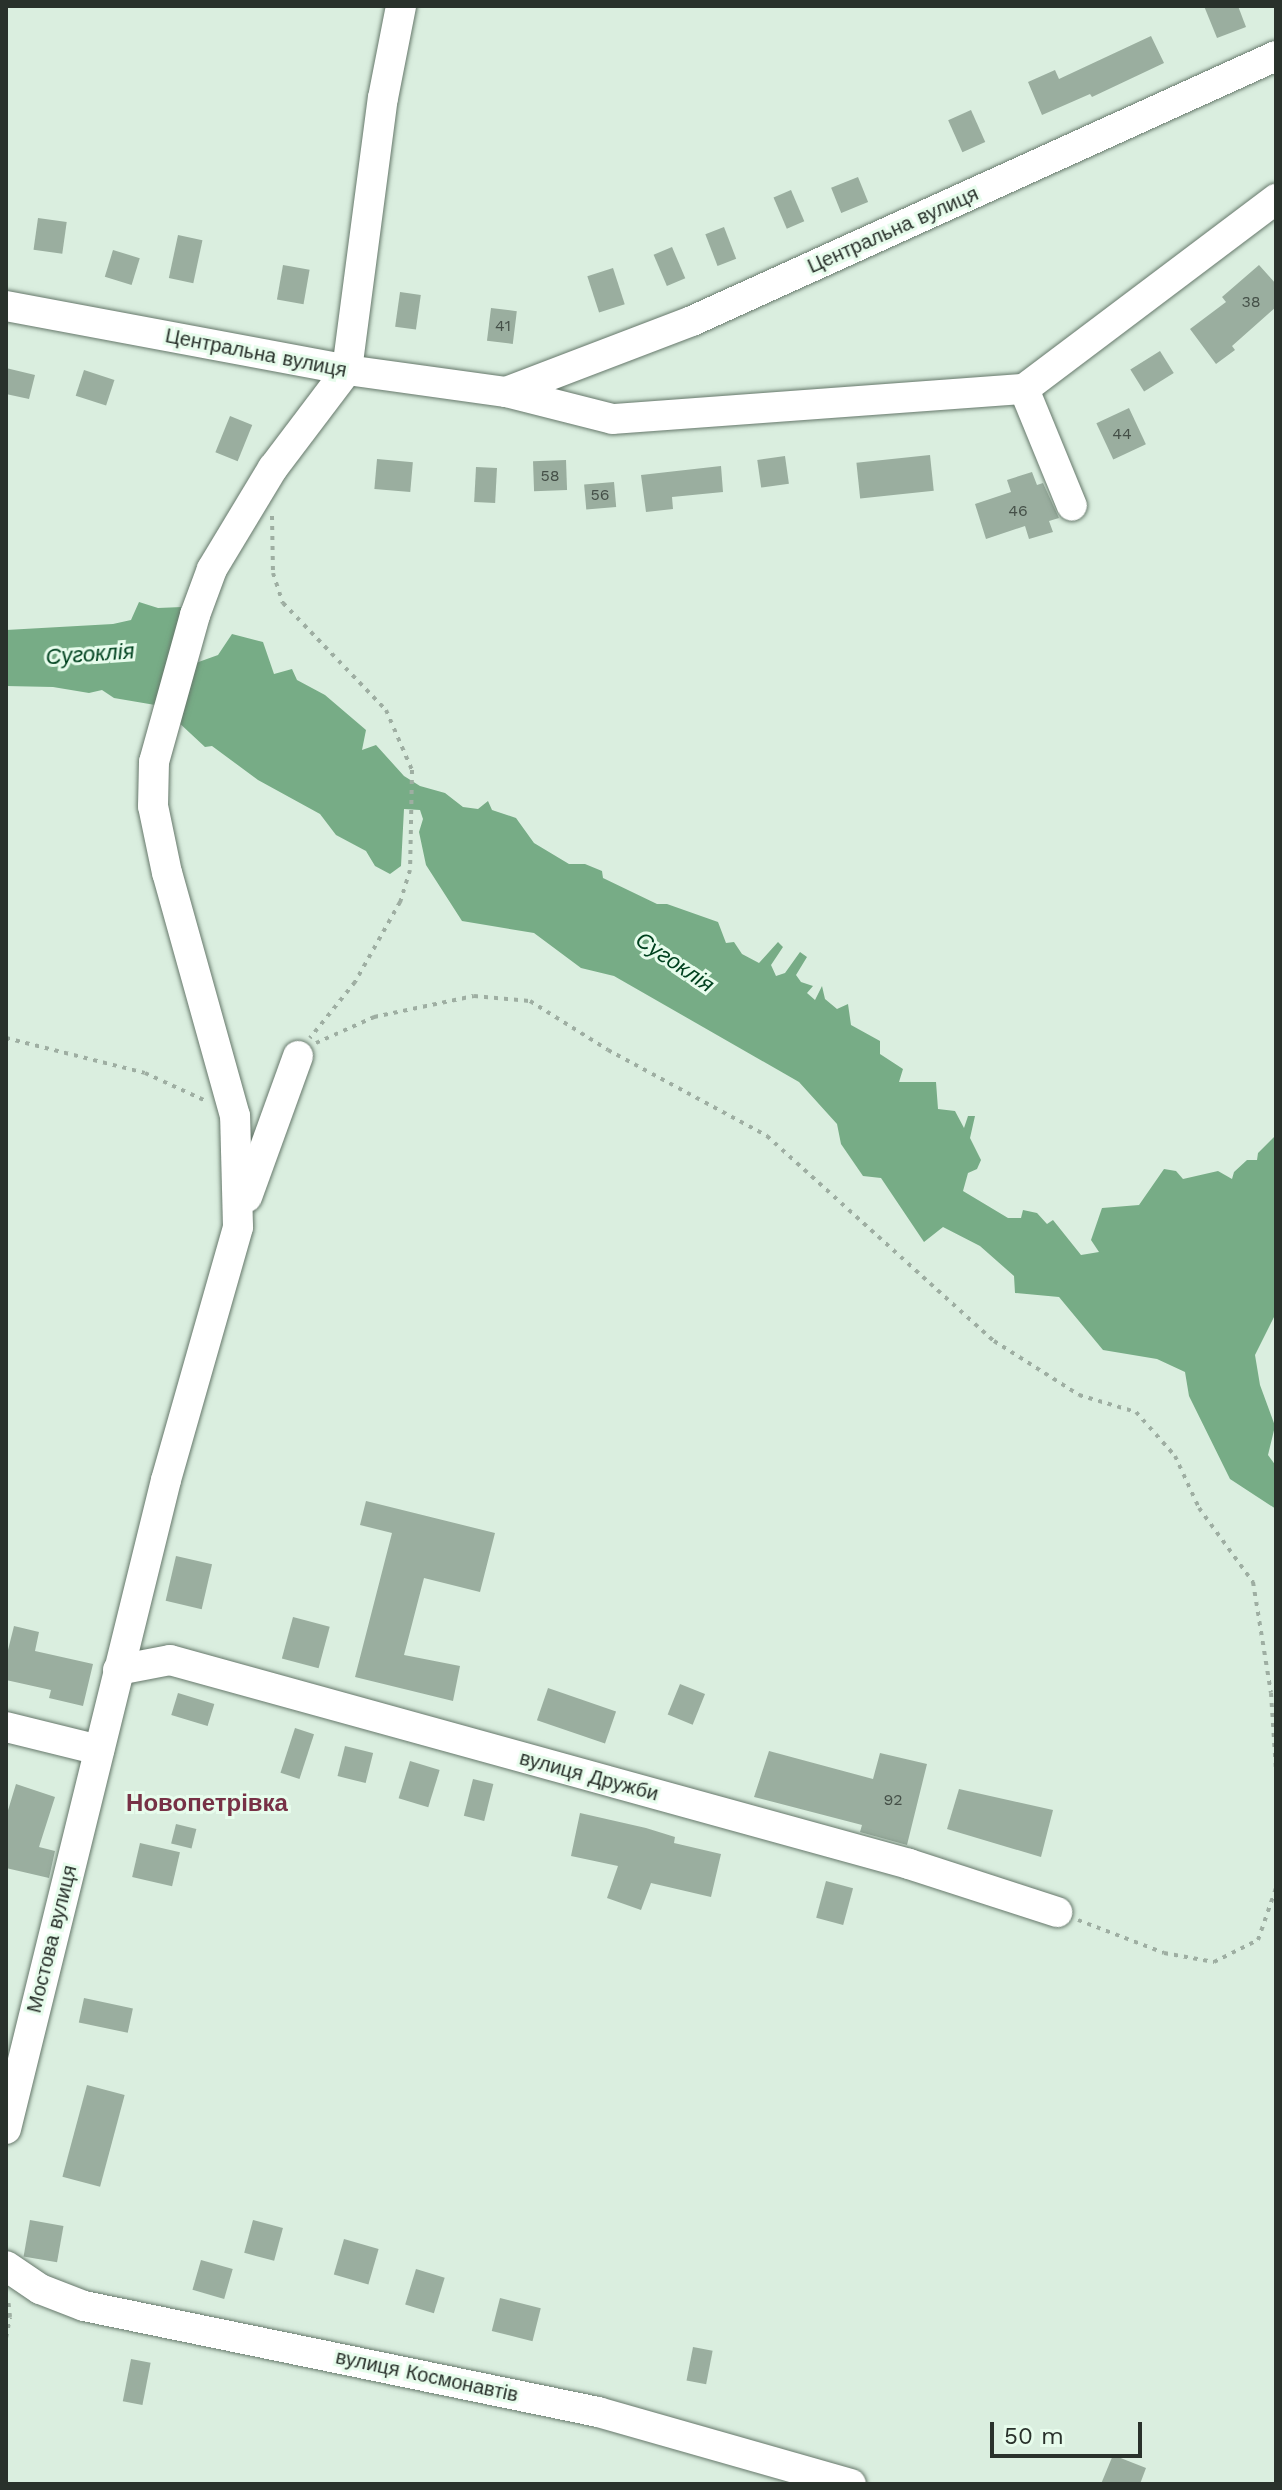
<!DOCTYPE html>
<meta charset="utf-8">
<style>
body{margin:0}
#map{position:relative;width:1282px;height:2490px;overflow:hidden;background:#daeedf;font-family:"Work Sans",sans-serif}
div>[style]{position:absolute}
.water>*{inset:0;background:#77ac86}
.building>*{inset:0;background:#9aae9f;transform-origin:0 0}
.path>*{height:4px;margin-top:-2px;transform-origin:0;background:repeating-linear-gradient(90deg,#9eaea2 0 4px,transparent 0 10px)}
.roads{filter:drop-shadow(0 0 2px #66786b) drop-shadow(0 0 2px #66786b)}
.minor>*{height:30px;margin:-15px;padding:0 15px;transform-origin:15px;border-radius:15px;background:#fff}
span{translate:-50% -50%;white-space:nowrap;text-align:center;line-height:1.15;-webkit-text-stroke:6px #e7fcec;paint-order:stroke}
.number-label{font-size:16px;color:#455048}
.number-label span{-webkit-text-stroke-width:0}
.street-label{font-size:20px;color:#29312b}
.water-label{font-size:22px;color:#00421f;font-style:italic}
.quarter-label{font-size:24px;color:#773146;font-weight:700}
.frame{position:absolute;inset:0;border:8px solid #29312b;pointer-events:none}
.scale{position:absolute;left:990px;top:2422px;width:152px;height:36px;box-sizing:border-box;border:4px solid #29312b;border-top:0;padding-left:10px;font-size:24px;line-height:28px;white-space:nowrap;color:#29312b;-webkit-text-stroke:6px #e7fcec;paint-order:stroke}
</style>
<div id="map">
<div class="water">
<i style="clip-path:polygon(139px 602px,158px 608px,182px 607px,173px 642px,193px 664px,218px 655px,232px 634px,263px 642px,274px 674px,292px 669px,297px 680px,325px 695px,366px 730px,362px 750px,376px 745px,404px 776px,420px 786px,445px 793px,463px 807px,478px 809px,488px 801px,492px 810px,516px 818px,534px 843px,569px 864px,585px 864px,602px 871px,603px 878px,657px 904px,667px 904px,718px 922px,726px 943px,734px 942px,742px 954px,759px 963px,778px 942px,783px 947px,771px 965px,776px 976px,785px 973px,800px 952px,807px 957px,796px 975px,801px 982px,813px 986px,807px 993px,815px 1000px,822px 986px,825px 999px,837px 1009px,848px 1004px,851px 1025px,880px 1041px,880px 1054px,903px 1069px,899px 1082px,936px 1082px,938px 1109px,955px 1111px,964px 1128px,968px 1116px,975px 1116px,970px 1138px,981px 1160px,977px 1169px,968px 1173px,963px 1191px,1008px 1218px,1021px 1218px,1023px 1210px,1037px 1213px,1047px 1224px,1053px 1220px,1081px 1255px,1099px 1252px,1091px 1240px,1102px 1208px,1139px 1205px,1164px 1169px,1176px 1171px,1183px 1179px,1218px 1171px,1232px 1179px,1234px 1172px,1247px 1160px,1257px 1160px,1258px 1153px,1276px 1135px,1276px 1313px,1255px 1355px,1260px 1385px,1275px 1426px,1268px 1455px,1276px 1466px,1276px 1509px,1230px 1479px,1189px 1396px,1185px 1372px,1157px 1359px,1103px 1350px,1059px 1297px,1015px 1293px,1014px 1276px,980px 1246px,943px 1227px,924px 1242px,881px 1178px,863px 1176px,841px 1144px,837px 1124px,799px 1082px,614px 976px,581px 968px,534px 933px,462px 921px,426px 865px,419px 832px,423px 819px,420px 810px,404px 809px,401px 866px,390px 874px,375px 866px,366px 851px,336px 835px,320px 814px,258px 780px,212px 746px,205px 747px,161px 706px,114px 698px,102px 690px,89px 693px,53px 687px,6px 686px,6px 630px,113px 624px,131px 620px)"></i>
</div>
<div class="building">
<i style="clip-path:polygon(1204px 6px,1238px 6px,1246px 27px,1217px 38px)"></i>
<i style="clip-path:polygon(1151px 36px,1164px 63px,1092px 97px,1090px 94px,1042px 115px,1028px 82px,1055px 70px,1059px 79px)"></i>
<i style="left:971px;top:110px;width:35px;height:25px;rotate:66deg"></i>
<i style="left:858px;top:177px;width:27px;height:29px;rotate:68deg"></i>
<i style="left:791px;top:190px;width:34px;height:19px;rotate:67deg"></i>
<i style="left:38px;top:218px;width:29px;height:32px;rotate:8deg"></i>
<i style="left:724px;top:227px;width:34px;height:20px;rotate:69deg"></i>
<i style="left:178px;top:235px;width:25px;height:44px;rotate:12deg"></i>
<i style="left:672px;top:247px;width:34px;height:20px;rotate:67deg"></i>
<i style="left:113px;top:250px;width:28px;height:28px;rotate:17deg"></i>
<i style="left:283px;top:265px;width:27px;height:35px;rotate:10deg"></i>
<i style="clip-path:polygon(1259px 265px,1276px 284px,1276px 307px,1232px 346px,1235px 350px,1216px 364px,1190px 329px,1226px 302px,1222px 297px)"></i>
<i style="left:613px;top:268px;width:38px;height:27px;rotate:72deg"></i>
<i style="left:400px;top:292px;width:21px;height:35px;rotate:8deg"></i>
<i style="left:491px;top:308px;width:26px;height:33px;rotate:7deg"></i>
<i style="left:1160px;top:351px;width:26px;height:35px;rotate:58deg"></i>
<i style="clip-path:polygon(6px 368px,35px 375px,29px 399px,6px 394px)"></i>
<i style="left:84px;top:370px;width:32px;height:27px;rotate:18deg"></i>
<i style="left:1129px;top:408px;width:40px;height:36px;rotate:65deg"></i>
<i style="left:230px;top:416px;width:24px;height:39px;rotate:22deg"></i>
<i style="left:930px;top:455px;width:36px;height:74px;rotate:84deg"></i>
<i style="left:785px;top:456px;width:28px;height:28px;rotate:82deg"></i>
<i style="left:377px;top:459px;width:36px;height:30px;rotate:5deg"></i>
<i style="left:566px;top:460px;width:30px;height:33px;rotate:88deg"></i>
<i style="clip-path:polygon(721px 466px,723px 492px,672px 497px,673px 509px,646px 512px,641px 475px)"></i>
<i style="left:476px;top:467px;width:21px;height:35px;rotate:3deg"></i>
<i style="clip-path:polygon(1032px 472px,1037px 485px,1043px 483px,1059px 518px,1049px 521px,1053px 532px,1029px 539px,1025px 526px,986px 539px,975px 504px,1011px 492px,1007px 480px)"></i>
<i style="left:614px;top:482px;width:25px;height:30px;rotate:85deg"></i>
<i style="clip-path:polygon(366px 1501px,495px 1533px,480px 1592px,424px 1578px,404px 1655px,460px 1666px,453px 1701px,355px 1677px,392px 1533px,360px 1525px)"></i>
<i style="left:176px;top:1556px;width:37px;height:46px;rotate:13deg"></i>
<i style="left:293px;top:1617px;width:38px;height:43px;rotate:15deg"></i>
<i style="clip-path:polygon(14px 1626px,39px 1632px,35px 1651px,93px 1664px,83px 1706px,49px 1698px,51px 1690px,6px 1680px,6px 1658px)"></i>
<i style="left:680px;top:1684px;width:27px;height:33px;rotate:22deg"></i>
<i style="left:548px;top:1688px;width:72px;height:34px;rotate:19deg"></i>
<i style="left:178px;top:1693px;width:38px;height:23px;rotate:17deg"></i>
<i style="left:295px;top:1728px;width:20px;height:47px;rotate:18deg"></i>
<i style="left:345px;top:1746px;width:29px;height:31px;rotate:14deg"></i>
<i style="clip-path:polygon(769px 1751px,873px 1779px,880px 1753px,927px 1764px,907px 1845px,860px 1832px,862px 1825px,754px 1797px)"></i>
<i style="left:410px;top:1761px;width:31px;height:39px;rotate:17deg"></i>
<i style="left:473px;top:1779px;width:21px;height:38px;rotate:14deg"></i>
<i style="clip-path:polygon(16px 1784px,55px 1797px,39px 1847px,55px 1851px,49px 1878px,6px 1868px,6px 1817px)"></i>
<i style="clip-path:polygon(959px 1789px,1053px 1810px,1041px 1857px,947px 1829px)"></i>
<i style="clip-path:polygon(580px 1813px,646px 1828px,675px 1837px,674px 1843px,721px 1854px,711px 1897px,651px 1883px,641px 1910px,607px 1898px,618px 1866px,571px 1856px)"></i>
<i style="left:176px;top:1824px;width:21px;height:20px;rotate:14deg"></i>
<i style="left:140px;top:1843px;width:41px;height:35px;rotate:13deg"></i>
<i style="left:826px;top:1881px;width:28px;height:38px;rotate:15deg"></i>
<i style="left:84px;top:1998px;width:50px;height:25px;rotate:12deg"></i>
<i style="left:87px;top:2085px;width:39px;height:95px;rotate:15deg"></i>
<i style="left:30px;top:2220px;width:34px;height:37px;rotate:10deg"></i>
<i style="left:253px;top:2220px;width:31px;height:34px;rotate:15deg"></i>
<i style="left:344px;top:2239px;width:36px;height:37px;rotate:16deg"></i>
<i style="left:201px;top:2260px;width:33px;height:31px;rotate:16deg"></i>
<i style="left:416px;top:2269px;width:30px;height:37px;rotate:17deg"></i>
<i style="left:500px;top:2298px;width:42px;height:34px;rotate:14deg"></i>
<i style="left:693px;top:2347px;width:20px;height:34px;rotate:11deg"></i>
<i style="left:131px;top:2359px;width:20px;height:43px;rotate:11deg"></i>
<i style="clip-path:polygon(1113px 2455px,1146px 2468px,1140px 2484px,1101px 2484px)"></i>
</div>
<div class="path">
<i style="left:272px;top:516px;width:57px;rotate:89deg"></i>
<i style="left:273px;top:573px;width:32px;rotate:72deg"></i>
<i style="left:283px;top:603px;width:149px;rotate:46.1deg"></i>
<i style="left:386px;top:710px;width:65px;rotate:66.6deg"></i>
<i style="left:412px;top:770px;width:100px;rotate:91.1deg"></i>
<i style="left:410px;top:870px;width:34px;rotate:107deg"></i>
<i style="left:400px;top:902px;width:92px;rotate:119.4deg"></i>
<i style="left:355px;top:982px;width:72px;rotate:128.8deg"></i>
<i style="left:6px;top:1038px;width:143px;rotate:14.1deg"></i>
<i style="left:145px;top:1073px;width:65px;rotate:24.6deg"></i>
<i style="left:316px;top:1043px;width:64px;rotate:-24.1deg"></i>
<i style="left:374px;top:1017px;width:102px;rotate:-11.9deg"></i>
<i style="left:474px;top:996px;width:56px;rotate:5.1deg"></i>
<i style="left:530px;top:1001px;width:92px;rotate:32.1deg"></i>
<i style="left:608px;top:1050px;width:181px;rotate:28.4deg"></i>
<i style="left:767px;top:1136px;width:306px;rotate:42.1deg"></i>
<i style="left:994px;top:1341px;width:101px;rotate:32.4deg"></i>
<i style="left:1079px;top:1395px;width:59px;rotate:16.6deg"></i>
<i style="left:1136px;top:1412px;width:59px;rotate:48.4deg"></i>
<i style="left:1175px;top:1456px;width:57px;rotate:65.2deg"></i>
<i style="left:1199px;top:1508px;width:92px;rotate:53.9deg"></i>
<i style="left:1253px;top:1582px;width:112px;rotate:80.8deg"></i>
<i style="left:1271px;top:1693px;width:78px;rotate:86.3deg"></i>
<i style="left:1078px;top:1920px;width:92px;rotate:21deg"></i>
<i style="left:1164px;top:1953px;width:51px;rotate:10.2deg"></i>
<i style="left:1214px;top:1962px;width:49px;rotate:-26.6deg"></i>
<i style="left:1258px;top:1940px;width:55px;rotate:-70.9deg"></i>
<i style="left:6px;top:2338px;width:21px;rotate:-79deg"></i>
<i style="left:10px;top:2317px;width:20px;rotate:-96deg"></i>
</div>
<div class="roads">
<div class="minor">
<i style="left:6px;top:306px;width:347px;rotate:10.6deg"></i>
<i style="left:347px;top:370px;width:161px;rotate:7.9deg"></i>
<i style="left:506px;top:392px;width:199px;rotate:-20.9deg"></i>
<i style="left:692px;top:321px;width:641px;rotate:-24.41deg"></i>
<i style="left:1024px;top:389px;width:126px;rotate:67.7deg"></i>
<i style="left:506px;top:392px;width:110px;rotate:14.2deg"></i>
<i style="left:613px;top:419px;width:412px;rotate:-4.2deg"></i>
<i style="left:1024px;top:389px;width:316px;rotate:-37deg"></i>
<i style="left:247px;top:1197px;width:150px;rotate:-70.1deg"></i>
<i style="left:118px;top:1670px;width:53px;rotate:-10.9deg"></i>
<i style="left:170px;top:1660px;width:767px;rotate:15.43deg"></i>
<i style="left:909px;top:1864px;width:156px;rotate:18deg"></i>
<i style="left:6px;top:1727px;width:96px;rotate:13.9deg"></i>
<i style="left:6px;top:2129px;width:668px;rotate:-76.15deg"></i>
<i style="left:166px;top:1480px;width:263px;rotate:-74.1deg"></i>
<i style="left:238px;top:1227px;width:111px;rotate:-91.5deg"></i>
<i style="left:235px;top:1116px;width:252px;rotate:-105.6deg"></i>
<i style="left:167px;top:873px;width:68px;rotate:-101.8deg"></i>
<i style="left:153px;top:806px;width:44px;rotate:-88.7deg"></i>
<i style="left:154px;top:762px;width:153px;rotate:-74.4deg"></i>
<i style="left:195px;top:615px;width:49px;rotate:-69.7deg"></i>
<i style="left:212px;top:569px;width:118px;rotate:-58.9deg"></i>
<i style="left:273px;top:468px;width:123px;rotate:-52.9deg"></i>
<i style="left:347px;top:370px;width:274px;rotate:-82.5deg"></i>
<i style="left:383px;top:98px;width:94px;rotate:-78.9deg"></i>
<i style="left:6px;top:2266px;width:41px;rotate:34.1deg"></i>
<i style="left:40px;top:2289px;width:47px;rotate:21.1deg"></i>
<i style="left:84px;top:2306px;width:525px;rotate:11.65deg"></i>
<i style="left:598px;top:2412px;width:263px;rotate:15.9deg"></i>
</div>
</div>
<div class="number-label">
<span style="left:1251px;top:302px">38</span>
<span style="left:503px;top:326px">41</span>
<span style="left:1122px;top:434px">44</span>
<span style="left:550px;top:476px">58</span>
<span style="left:600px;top:495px">56</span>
<span style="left:1018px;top:511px">46</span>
<span style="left:893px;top:1800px">92</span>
</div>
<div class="street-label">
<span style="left:893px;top:230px;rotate:-24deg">Центральна вулиця</span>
<span style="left:256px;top:353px;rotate:11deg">Центральна вулиця</span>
<span style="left:589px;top:1776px;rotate:15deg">вулиця Дружби</span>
<span style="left:52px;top:1939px;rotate:-76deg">Мостова вулиця</span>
<span style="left:427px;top:2376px;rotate:12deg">вулиця Космонавтів</span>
</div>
<div class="water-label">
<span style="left:90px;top:654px;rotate:-4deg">Сугоклія</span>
<span style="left:675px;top:962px;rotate:34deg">Сугоклія</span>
</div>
<div class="quarter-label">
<span style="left:207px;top:1804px">Новопетрівка</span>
</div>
<div class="frame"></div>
<div class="scale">50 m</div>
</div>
